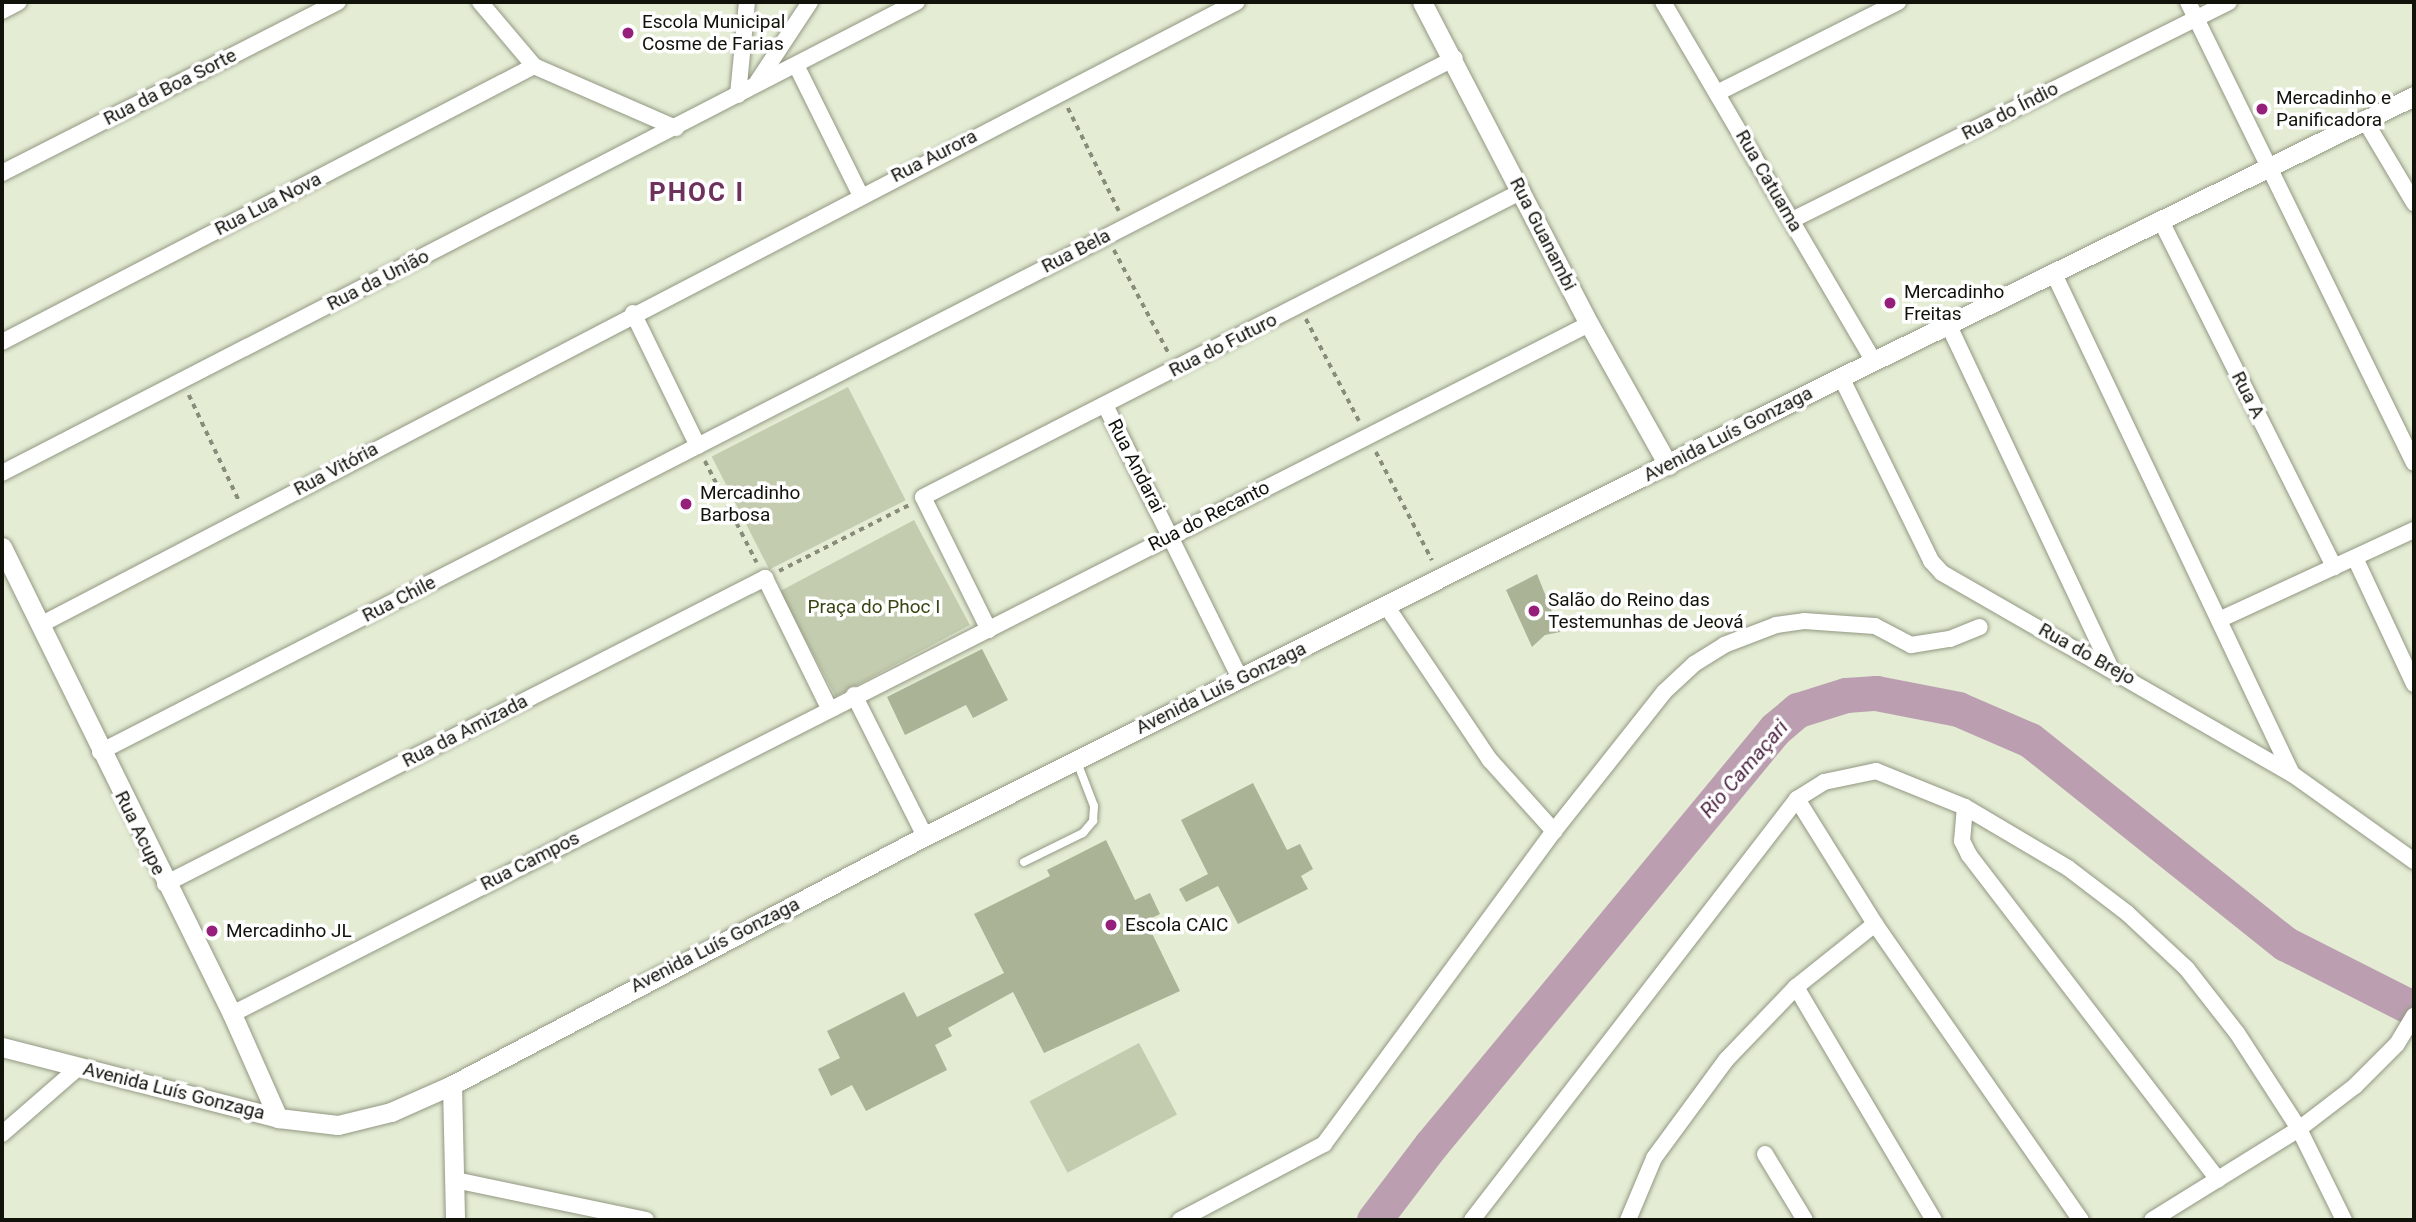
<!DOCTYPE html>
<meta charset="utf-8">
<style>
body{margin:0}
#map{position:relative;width:2416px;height:1222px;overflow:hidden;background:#e4ecd4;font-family:Roboto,sans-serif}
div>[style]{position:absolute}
.green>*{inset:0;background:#c3ccaf;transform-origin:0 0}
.river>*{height:35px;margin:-17.5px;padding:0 17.5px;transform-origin:17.5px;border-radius:17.5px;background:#bb9fb1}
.building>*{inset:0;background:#aab396}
.path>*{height:3.5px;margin-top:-1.75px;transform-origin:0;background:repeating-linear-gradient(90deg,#878c7b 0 5px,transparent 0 10px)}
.roads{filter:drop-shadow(0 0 2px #929882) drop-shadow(0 0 2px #929882)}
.service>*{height:8px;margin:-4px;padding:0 4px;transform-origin:4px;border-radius:4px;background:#fff}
.minor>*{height:16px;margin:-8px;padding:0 8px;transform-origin:8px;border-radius:8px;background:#fff}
.tertiary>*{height:19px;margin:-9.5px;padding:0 9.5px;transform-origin:9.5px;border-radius:9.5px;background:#fff}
.dots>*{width:19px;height:19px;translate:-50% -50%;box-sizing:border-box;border:4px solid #fff;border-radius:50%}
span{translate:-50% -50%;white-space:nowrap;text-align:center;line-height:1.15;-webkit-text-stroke:7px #fff;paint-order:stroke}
.poi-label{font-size:19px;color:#11130b}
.left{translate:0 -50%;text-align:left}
.street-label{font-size:19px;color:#11130b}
.park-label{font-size:19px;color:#394413}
.water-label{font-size:21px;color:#502845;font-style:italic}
.district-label{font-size:26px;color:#6c325c;font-weight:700;letter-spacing:2px}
.frame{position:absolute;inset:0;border:4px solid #11130b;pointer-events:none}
</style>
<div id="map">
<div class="green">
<i style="left:848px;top:387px;width:127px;height:153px;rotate:63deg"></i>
<i style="left:914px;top:520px;width:119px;height:152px;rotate:62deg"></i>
<i style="left:1139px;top:1043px;width:81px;height:124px;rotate:62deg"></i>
</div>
<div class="river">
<i style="left:1374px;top:1220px;width:94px;rotate:-52.8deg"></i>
<i style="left:1431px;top:1145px;width:540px;rotate:-50.41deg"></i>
<i style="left:1775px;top:729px;width:30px;rotate:-40deg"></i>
<i style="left:1798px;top:710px;width:50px;rotate:-17.4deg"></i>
<i style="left:1846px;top:695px;width:30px;rotate:-4deg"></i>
<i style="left:1876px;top:693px;width:84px;rotate:11deg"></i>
<i style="left:1958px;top:709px;width:78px;rotate:23.3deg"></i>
<i style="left:2030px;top:740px;width:327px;rotate:38.6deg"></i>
<i style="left:2286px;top:944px;width:144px;rotate:26.9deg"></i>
</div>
<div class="building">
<i style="clip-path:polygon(1537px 574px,1560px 632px,1545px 635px,1532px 647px,1506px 590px)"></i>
<i style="clip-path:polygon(982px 649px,1008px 700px,973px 718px,966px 705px,905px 735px,887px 697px)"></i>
<i style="clip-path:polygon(1253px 783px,1287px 850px,1300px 844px,1313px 869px,1301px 876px,1308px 889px,1238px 924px,1218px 886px,1186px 902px,1179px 889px,1208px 874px,1181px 820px)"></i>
<i style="clip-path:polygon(1106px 840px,1135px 900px,1150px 893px,1160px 914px,1146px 921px,1180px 991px,1044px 1053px,1013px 992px,948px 1028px,952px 1036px,935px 1045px,947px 1070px,866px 1111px,852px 1085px,831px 1096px,818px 1069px,840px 1058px,827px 1031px,904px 992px,917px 1017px,1004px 973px,974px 914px,1050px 876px,1047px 870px)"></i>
</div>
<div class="path">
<i style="left:1068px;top:108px;width:115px;rotate:63.7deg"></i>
<i style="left:1114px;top:250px;width:118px;rotate:62.1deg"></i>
<i style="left:1306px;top:319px;width:115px;rotate:62.5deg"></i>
<i style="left:189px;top:395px;width:117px;rotate:64.7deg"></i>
<i style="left:1376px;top:452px;width:122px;rotate:62.6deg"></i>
<i style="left:705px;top:461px;width:114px;rotate:63deg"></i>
<i style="left:779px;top:571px;width:146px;rotate:-26.9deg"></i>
</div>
<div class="roads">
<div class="service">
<i style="left:1024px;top:862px;width:66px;rotate:-26.2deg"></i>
<i style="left:1083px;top:833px;width:16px;rotate:-50deg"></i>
<i style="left:1093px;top:821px;width:15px;rotate:-86deg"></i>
<i style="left:1094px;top:806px;width:47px;rotate:-111.1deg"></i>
</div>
<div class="minor">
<i style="left:480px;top:2px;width:84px;rotate:49.8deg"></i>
<i style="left:534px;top:66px;width:155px;rotate:23.6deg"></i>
<i style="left:1663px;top:2px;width:417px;rotate:59.6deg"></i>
<i style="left:2188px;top:2px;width:513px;rotate:63.88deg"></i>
<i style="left:2px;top:11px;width:19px;rotate:-28deg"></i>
<i style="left:796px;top:65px;width:144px;rotate:63.6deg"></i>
<i style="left:756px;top:84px;width:98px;rotate:-56.6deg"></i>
<i style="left:1717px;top:93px;width:203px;rotate:-26.7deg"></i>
<i style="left:738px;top:95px;width:93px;rotate:-84.5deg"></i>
<i style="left:2364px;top:119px;width:98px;rotate:59.2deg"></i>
<i style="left:2px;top:173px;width:377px;rotate:-27deg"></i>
<i style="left:1792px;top:220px;width:488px;rotate:-26.5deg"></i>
<i style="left:2162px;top:223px;width:385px;rotate:63.4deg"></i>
<i style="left:2054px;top:274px;width:554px;rotate:64.55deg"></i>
<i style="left:633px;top:313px;width:148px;rotate:64deg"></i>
<i style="left:1949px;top:326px;width:375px;rotate:64.7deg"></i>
<i style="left:2px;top:342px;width:599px;rotate:-27.42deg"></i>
<i style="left:1841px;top:377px;width:205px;rotate:63.9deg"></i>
<i style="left:1931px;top:561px;width:16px;rotate:47deg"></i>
<i style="left:1942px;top:573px;width:404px;rotate:29.9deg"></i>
<i style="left:2292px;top:774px;width:150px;rotate:35.5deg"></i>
<i style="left:1105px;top:405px;width:305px;rotate:63.7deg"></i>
<i style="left:2px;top:473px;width:1029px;rotate:-27.24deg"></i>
<i style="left:2355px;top:558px;width:139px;rotate:64.9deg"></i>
<i style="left:1387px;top:607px;width:184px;rotate:56.1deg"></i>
<i style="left:1490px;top:760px;width:96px;rotate:48deg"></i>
<i style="left:2221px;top:619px;width:213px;rotate:-24.8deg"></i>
<i style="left:40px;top:625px;width:1349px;rotate:-27.5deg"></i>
<i style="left:989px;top:630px;width:148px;rotate:-116.4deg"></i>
<i style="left:923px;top:497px;width:673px;rotate:-27.06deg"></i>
<i style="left:854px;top:695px;width:158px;rotate:63.3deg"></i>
<i style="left:100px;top:752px;width:1522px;rotate:-27.12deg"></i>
<i style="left:1797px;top:799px;width:147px;rotate:58deg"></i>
<i style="left:1875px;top:924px;width:361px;rotate:55.2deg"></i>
<i style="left:1965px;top:807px;width:34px;rotate:95deg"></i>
<i style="left:1962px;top:841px;width:16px;rotate:63deg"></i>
<i style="left:1969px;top:855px;width:409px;rotate:52.5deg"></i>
<i style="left:165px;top:884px;width:674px;rotate:-27.02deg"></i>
<i style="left:765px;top:578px;width:145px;rotate:63.8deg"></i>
<i style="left:1796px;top:987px;width:271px;rotate:59.4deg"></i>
<i style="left:232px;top:1014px;width:1522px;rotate:-26.95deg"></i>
<i style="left:2px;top:1134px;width:102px;rotate:-41deg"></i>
<i style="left:1765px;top:1154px;width:77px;rotate:58.8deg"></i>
<i style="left:455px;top:1180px;width:195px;rotate:11.8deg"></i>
<i style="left:1180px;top:1220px;width:163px;rotate:-27.8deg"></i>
<i style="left:1324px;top:1144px;width:388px;rotate:-53.7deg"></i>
<i style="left:1554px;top:831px;width:177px;rotate:-51.6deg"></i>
<i style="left:1664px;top:692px;width:41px;rotate:-43deg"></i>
<i style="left:1694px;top:664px;width:36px;rotate:-32deg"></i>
<i style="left:1724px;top:645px;width:56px;rotate:-21deg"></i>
<i style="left:1776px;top:625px;width:28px;rotate:-8deg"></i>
<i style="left:1804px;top:621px;width:71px;rotate:4deg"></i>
<i style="left:1875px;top:626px;width:41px;rotate:27.8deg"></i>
<i style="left:1911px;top:645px;width:39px;rotate:-9deg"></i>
<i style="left:1950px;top:639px;width:32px;rotate:-22deg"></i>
<i style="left:1472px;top:1220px;width:532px;rotate:-52.33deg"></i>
<i style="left:1797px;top:799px;width:32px;rotate:-32deg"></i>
<i style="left:1824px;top:782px;width:53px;rotate:-11.9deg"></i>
<i style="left:1876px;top:771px;width:96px;rotate:22deg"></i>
<i style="left:1965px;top:807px;width:120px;rotate:30.6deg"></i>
<i style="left:2068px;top:868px;width:74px;rotate:37.3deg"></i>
<i style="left:2127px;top:913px;width:82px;rotate:43deg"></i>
<i style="left:2187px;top:969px;width:81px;rotate:52deg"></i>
<i style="left:2237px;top:1033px;width:114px;rotate:57.1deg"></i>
<i style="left:2299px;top:1129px;width:102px;rotate:63.7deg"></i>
<i style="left:1628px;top:1220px;width:67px;rotate:-67.2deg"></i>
<i style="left:1654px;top:1158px;width:122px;rotate:-53.7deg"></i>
<i style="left:1726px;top:1060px;width:101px;rotate:-46.2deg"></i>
<i style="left:1796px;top:987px;width:101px;rotate:-38.6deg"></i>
<i style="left:2152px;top:1220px;width:173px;rotate:-31.8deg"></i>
<i style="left:2299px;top:1129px;width:71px;rotate:-37.5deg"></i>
<i style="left:2355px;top:1086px;width:59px;rotate:-45deg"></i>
<i style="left:2397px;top:1044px;width:33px;rotate:-59deg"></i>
</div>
<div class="tertiary">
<i style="left:1422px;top:2px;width:363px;rotate:62.6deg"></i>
<i style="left:1589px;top:324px;width:162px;rotate:60.7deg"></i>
<i style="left:2px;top:547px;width:521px;rotate:63.78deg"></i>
<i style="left:232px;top:1014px;width:114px;rotate:66.1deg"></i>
<i style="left:2px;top:1047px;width:285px;rotate:14.4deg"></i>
<i style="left:278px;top:1118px;width:60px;rotate:6.7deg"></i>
<i style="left:338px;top:1125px;width:55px;rotate:-13.8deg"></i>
<i style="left:391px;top:1112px;width:67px;rotate:-23.9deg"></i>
<i style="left:452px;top:1085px;width:535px;rotate:-27.76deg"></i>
<i style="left:925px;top:836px;width:1025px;rotate:-26.62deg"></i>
<i style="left:1841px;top:377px;width:638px;rotate:-26.12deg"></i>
<i style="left:452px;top:1085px;width:135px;rotate:88.7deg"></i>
</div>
</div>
<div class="dots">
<i style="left:628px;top:33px;background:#961f7b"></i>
<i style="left:2262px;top:109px;background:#961f7b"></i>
<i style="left:1890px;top:303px;background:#961f7b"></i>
<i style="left:686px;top:504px;background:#961f7b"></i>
<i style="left:1534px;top:611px;background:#961f7b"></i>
<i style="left:1111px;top:925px;background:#961f7b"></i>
<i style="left:212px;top:931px;background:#961f7b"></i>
</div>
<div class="poi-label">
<span class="left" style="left:642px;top:33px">Escola Municipal<br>Cosme de Farias</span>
<span class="left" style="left:2276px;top:109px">Mercadinho e<br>Panificadora</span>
<span class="left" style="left:1904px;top:303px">Mercadinho<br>Freitas</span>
<span class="left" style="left:700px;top:504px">Mercadinho<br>Barbosa</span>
<span class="left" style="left:1548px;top:611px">Salão do Reino das<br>Testemunhas de Jeová</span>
<span class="left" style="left:1125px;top:925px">Escola CAIC</span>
<span class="left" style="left:226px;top:931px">Mercadinho JL</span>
</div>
<div class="street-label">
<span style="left:170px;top:87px;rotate:-27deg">Rua da Boa Sorte</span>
<span style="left:2010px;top:111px;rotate:-27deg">Rua do Índio</span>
<span style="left:934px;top:156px;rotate:-27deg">Rua Aurora</span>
<span style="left:1769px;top:181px;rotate:60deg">Rua Catuama</span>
<span style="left:268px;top:204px;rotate:-27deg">Rua Lua Nova</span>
<span style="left:1543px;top:234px;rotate:63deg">Rua Guanambi</span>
<span style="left:1076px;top:251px;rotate:-27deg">Rua Bela</span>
<span style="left:378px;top:280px;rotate:-27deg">Rua da União</span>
<span style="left:1223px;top:345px;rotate:-27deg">Rua do Futuro</span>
<span style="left:2248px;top:395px;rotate:63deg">Rua A</span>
<span style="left:1728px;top:434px;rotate:-27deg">Avenida Luís Gonzaga</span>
<span style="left:1136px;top:466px;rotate:63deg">Rua Andarai</span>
<span style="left:336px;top:469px;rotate:-28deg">Rua Vitória</span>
<span style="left:1209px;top:516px;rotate:-27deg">Rua do Recanto</span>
<span style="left:399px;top:599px;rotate:-27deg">Rua Chile</span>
<span style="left:2087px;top:654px;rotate:29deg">Rua do Brejo</span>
<span style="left:1221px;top:688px;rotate:-26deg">Avenida Luís Gonzaga</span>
<span style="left:465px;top:731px;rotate:-27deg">Rua da Amizada</span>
<span style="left:140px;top:833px;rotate:64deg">Rua Acupe</span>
<span style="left:530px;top:861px;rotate:-27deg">Rua Campos</span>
<span style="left:715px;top:945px;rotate:-27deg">Avenida Luís Gonzaga</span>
<span style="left:174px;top:1091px;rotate:14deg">Avenida Luís Gonzaga</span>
</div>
<div class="park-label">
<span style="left:874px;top:607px">Praça do Phoc I</span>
</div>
<div class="water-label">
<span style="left:1744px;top:769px;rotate:-49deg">Rio Camaçari</span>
</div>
<div class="district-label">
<span style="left:697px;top:193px">PHOC I</span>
</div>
<div class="frame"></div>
</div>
